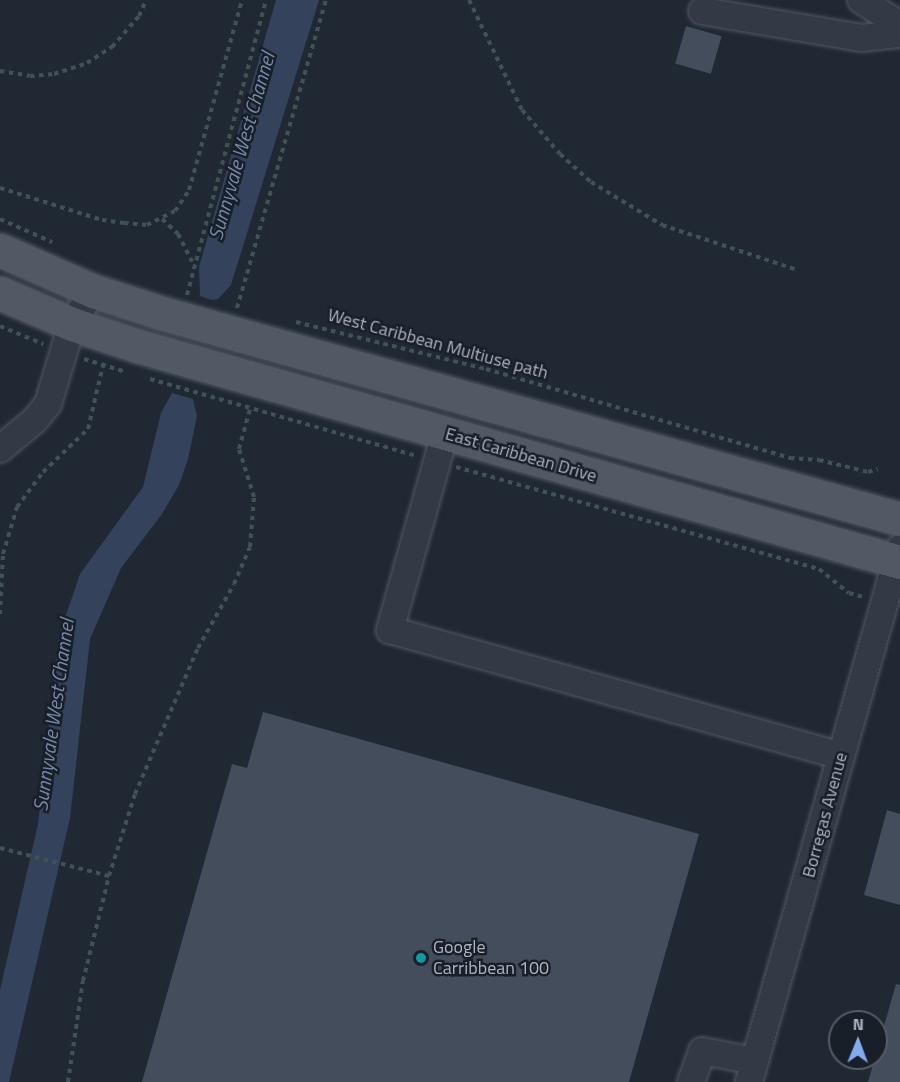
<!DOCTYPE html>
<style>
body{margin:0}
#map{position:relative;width:900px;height:1082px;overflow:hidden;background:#202834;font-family:"Titillium Web",sans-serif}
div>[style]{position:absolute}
.water>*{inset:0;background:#34435b}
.building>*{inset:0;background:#434d5c;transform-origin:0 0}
.path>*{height:4px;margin-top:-2px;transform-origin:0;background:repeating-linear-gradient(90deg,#415255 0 4.5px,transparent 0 9px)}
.roads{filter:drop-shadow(0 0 2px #515763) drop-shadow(0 0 2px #515763)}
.minor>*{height:26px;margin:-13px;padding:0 13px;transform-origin:13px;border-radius:13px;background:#333a45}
.major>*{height:33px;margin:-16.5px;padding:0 16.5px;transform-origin:16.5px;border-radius:16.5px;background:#515965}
.dots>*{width:16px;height:16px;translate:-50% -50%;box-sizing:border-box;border:3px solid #191f29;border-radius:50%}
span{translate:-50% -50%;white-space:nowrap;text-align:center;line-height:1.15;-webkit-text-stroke:5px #191f29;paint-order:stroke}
.street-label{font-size:18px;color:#adb4c2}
.poi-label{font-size:18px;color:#adb4c2}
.left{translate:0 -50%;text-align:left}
.water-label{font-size:20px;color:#768aaa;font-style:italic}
.north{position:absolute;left:828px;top:1010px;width:60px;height:60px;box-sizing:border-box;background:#191f29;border:2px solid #545b66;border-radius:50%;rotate:1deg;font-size:16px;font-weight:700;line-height:24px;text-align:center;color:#adb4c2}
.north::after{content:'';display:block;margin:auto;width:21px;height:27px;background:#83a9f1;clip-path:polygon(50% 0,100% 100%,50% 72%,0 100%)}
</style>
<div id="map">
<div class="water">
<i style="clip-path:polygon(276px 0,319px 0,231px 285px,218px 299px,212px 300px,200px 296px,199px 267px)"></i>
<i style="clip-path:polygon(172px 393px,193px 399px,197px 416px,188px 459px,179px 485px,162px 514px,121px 568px,90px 639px,70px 818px,9px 1082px,0 1082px,0 990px,38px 824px,59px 636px,80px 574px,143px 487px,161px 413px)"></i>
</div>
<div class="building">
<i style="left:686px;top:26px;width:37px;height:39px;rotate:16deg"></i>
<i style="clip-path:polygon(263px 712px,699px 834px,629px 1082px,142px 1082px,232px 764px,247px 768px)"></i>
<i style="clip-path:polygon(887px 810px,900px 814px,900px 905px,864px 895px)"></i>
<i style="clip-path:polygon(896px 984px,900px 985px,900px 1082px,868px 1082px)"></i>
</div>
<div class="path">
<i style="left:469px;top:0;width:122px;rotate:64.3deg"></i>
<i style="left:522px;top:110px;width:58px;rotate:49.2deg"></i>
<i style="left:560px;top:154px;width:42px;rotate:42.1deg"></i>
<i style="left:591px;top:182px;width:83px;rotate:31.2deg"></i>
<i style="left:662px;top:225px;width:142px;rotate:18.4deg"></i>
<i style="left:0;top:71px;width:30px;rotate:9deg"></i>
<i style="left:30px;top:76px;width:24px;rotate:-5deg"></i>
<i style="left:54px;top:74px;width:35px;rotate:-18deg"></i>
<i style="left:87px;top:63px;width:30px;rotate:-33deg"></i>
<i style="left:112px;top:47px;width:41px;rotate:-48.9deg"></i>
<i style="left:139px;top:16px;width:17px;rotate:-66deg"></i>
<i style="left:0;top:188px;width:107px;rotate:17.4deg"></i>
<i style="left:102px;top:220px;width:22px;rotate:8deg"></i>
<i style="left:124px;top:223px;width:23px;rotate:5deg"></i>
<i style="left:147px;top:225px;width:31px;rotate:-27deg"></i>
<i style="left:175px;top:211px;width:25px;rotate:-56deg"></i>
<i style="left:189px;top:190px;width:197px;rotate:-74.4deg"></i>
<i style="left:0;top:219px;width:57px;rotate:23.9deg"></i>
<i style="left:162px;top:219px;width:22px;rotate:43deg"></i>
<i style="left:178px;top:234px;width:31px;rotate:63deg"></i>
<i style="left:187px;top:295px;width:305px;rotate:-75deg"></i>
<i style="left:237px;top:308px;width:321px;rotate:-73.9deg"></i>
<i style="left:296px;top:322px;width:196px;rotate:13.9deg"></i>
<i style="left:486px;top:369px;width:317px;rotate:16.3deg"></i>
<i style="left:790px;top:458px;width:29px;rotate:4deg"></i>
<i style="left:819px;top:460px;width:50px;rotate:13.8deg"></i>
<i style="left:868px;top:472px;width:10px;rotate:-17deg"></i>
<i style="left:0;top:326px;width:47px;rotate:22.7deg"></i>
<i style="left:84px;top:359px;width:44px;rotate:17.2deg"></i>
<i style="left:150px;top:379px;width:278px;rotate:16.1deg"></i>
<i style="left:456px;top:467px;width:377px;rotate:15.7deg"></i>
<i style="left:819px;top:569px;width:38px;rotate:39deg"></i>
<i style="left:849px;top:593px;width:15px;rotate:16deg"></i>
<i style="left:0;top:614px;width:60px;rotate:-87.1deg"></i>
<i style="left:3px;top:554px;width:49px;rotate:-73.4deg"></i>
<i style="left:17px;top:507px;width:44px;rotate:-53.4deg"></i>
<i style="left:43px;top:472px;width:62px;rotate:-43.7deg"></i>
<i style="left:88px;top:429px;width:66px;rotate:-76.8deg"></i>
<i style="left:0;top:848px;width:113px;rotate:14.4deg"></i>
<i style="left:68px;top:1082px;width:102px;rotate:-81.6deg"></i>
<i style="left:83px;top:981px;width:108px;rotate:-76.1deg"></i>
<i style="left:109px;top:876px;width:86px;rotate:-72.4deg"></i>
<i style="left:135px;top:794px;width:159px;rotate:-66.7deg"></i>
<i style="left:198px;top:648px;width:73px;rotate:-60.6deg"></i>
<i style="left:234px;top:584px;width:40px;rotate:-66.6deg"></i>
<i style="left:250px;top:547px;width:50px;rotate:-85.4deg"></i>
<i style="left:254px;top:497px;width:50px;rotate:-107.4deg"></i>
<i style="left:239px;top:449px;width:41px;rotate:-74.6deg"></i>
</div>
<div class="roads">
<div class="minor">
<i style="left:861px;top:0;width:46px;rotate:32.7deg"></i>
<i style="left:702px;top:11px;width:161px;rotate:9.6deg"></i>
<i style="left:861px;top:38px;width:39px;rotate:-6deg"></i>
<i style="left:445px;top:433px;width:205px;rotate:105.6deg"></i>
<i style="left:390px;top:630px;width:468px;rotate:15.6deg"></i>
<i style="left:0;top:449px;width:45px;rotate:-39.6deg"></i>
<i style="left:35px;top:420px;width:21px;rotate:-51deg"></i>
<i style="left:48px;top:404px;width:84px;rotate:-73.3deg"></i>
<i style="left:72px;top:324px;width:39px;rotate:-58deg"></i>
<i style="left:691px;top:1082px;width:33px;rotate:-70deg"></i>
<i style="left:702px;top:1051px;width:54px;rotate:10.7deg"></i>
<i style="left:749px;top:1082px;width:555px;rotate:-74.21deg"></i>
</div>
<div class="major">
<i style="left:0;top:250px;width:102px;rotate:23.8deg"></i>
<i style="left:93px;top:291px;width:71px;rotate:17.9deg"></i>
<i style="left:161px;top:313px;width:767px;rotate:15.58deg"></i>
<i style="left:0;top:293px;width:78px;rotate:23.3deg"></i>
<i style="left:72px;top:324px;width:70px;rotate:18.4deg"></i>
<i style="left:138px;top:346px;width:792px;rotate:15.83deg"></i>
</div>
</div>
<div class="dots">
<i style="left:421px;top:958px;background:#0f9aa8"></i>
</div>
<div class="street-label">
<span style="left:438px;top:344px;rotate:15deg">West Caribbean Multiuse path</span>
<span style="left:521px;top:455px;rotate:16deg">East Caribbean Drive</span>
<span style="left:825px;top:815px;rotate:-75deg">Borregas Avenue</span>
</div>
<div class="poi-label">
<span class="left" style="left:433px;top:958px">Google<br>Carribbean 100</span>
</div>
<div class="water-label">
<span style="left:241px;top:146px;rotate:-74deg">Sunnyvale West Channel</span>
<span style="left:53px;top:715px;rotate:-82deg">Sunnyvale West Channel</span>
</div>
<div class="north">N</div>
</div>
